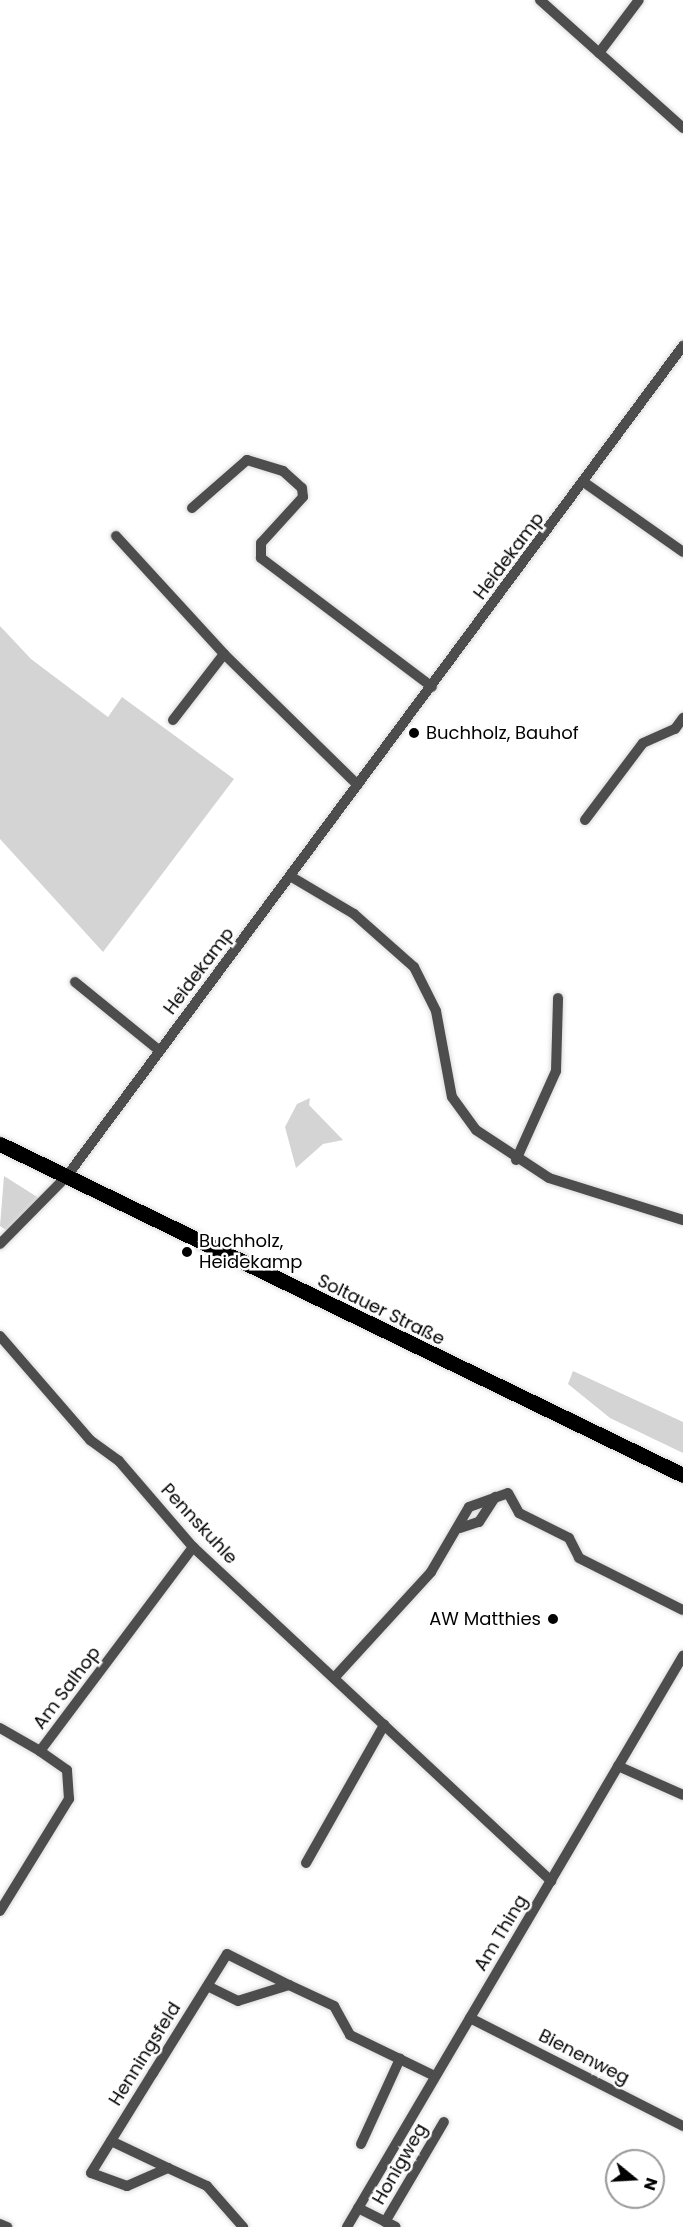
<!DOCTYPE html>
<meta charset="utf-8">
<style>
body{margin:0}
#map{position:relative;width:683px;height:2227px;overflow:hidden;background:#fff;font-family:Poppins,sans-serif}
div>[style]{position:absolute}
.green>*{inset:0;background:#d4d4d4}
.roads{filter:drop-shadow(0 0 2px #dbdbdb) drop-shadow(0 0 2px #dbdbdb)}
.minor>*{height:10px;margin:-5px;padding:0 5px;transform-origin:5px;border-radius:5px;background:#4d4d4d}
.major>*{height:15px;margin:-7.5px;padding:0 7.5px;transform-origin:7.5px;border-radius:7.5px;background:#000}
.dots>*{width:16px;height:16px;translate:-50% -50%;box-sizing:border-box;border:3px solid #fff;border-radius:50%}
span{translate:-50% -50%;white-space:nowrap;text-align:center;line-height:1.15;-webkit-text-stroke:5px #fff;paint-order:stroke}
.street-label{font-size:18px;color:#000}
.poi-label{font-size:18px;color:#000}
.left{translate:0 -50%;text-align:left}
.right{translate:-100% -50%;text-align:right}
.north{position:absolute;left:605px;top:2149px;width:60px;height:60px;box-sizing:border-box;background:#fff;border:2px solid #999;border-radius:50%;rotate:108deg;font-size:16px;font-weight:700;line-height:24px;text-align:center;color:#000}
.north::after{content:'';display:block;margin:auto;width:21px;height:27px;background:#000;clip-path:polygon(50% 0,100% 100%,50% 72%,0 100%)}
</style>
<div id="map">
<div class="green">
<i style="clip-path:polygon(0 626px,31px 659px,108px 717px,122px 697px,234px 779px,103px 952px,0 839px)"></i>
<i style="clip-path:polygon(310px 1098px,309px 1105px,343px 1140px,323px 1144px,296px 1168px,285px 1127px,297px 1104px)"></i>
<i style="clip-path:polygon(4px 1176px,42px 1200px,9px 1232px,0 1226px)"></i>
<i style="clip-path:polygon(573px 1371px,683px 1422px,683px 1453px,610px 1418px,568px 1384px)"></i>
</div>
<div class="roads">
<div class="minor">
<i style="left:540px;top:0;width:192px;rotate:41.8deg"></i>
<i style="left:599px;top:53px;width:66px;rotate:-53deg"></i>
<i style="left:585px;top:483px;width:120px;rotate:35.1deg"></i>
<i style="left:192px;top:508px;width:73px;rotate:-41.1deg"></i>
<i style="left:247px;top:460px;width:38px;rotate:17deg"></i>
<i style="left:283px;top:471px;width:25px;rotate:42deg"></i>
<i style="left:302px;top:488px;width:9px;rotate:84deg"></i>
<i style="left:303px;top:497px;width:62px;rotate:132.4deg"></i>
<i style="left:261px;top:543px;width:15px;rotate:90deg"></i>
<i style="left:261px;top:558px;width:214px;rotate:37deg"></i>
<i style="left:116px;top:536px;width:160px;rotate:47.5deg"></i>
<i style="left:224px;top:654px;width:187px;rotate:44.4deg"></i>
<i style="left:173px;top:720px;width:83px;rotate:-52.3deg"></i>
<i style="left:585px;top:820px;width:96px;rotate:-53deg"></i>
<i style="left:643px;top:743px;width:35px;rotate:-24deg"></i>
<i style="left:675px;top:729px;width:14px;rotate:-54deg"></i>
<i style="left:290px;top:876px;width:74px;rotate:30.7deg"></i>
<i style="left:354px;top:914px;width:80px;rotate:41.5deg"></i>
<i style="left:414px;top:967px;width:49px;rotate:63.4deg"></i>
<i style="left:436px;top:1011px;width:87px;rotate:79.5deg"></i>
<i style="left:452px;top:1097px;width:41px;rotate:54deg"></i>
<i style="left:476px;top:1130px;width:87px;rotate:33.3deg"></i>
<i style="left:549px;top:1178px;width:140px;rotate:17.4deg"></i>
<i style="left:75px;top:982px;width:109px;rotate:39.1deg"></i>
<i style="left:516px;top:1160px;width:98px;rotate:-65.8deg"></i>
<i style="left:556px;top:1071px;width:73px;rotate:-88.4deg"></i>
<i style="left:0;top:1244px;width:95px;rotate:-45.4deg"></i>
<i style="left:67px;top:1176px;width:1034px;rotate:-53.42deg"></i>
<i style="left:0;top:1336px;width:138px;rotate:49.1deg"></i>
<i style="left:90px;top:1440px;width:36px;rotate:36deg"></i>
<i style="left:119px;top:1461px;width:113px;rotate:49.3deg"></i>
<i style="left:193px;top:1547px;width:490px;rotate:43deg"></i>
<i style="left:460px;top:1528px;width:20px;rotate:-18deg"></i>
<i style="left:479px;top:1522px;width:30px;rotate:-57deg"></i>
<i style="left:334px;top:1678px;width:144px;rotate:-47.5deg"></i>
<i style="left:431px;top:1572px;width:75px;rotate:-59.7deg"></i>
<i style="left:469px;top:1507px;width:41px;rotate:-19.7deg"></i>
<i style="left:508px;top:1493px;width:23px;rotate:61deg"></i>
<i style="left:519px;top:1513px;width:56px;rotate:26.6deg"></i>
<i style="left:569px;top:1538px;width:22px;rotate:63deg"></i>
<i style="left:579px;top:1558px;width:116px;rotate:26.6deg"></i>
<i style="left:0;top:1728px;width:46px;rotate:29.9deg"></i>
<i style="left:618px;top:1766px;width:71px;rotate:24deg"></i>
<i style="left:306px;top:1863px;width:159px;rotate:-60.5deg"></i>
<i style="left:0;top:1911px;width:132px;rotate:-58.4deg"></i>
<i style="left:69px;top:1799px;width:29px;rotate:-94deg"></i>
<i style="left:67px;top:1770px;width:33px;rotate:-145deg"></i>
<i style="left:40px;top:1751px;width:255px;rotate:-53.1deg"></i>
<i style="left:289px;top:1985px;width:50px;rotate:25deg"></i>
<i style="left:334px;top:2006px;width:33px;rotate:61deg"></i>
<i style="left:350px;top:2035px;width:94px;rotate:25.8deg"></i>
<i style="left:470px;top:2018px;width:239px;rotate:26.9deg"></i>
<i style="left:111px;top:2141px;width:63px;rotate:25.3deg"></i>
<i style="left:168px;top:2168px;width:45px;rotate:156.3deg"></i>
<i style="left:127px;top:2186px;width:38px;rotate:-160deg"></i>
<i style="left:91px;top:2173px;width:118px;rotate:-58.2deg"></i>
<i style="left:153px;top:2073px;width:140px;rotate:-58.1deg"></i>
<i style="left:227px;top:1954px;width:69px;rotate:26.6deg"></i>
<i style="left:289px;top:1985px;width:53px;rotate:162.6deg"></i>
<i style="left:238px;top:2001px;width:34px;rotate:-154deg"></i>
<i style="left:361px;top:2144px;width:94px;rotate:-65.4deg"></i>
<i style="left:168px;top:2168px;width:43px;rotate:24.8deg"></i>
<i style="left:207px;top:2186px;width:55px;rotate:48.7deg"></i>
<i style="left:358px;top:2208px;width:42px;rotate:26.6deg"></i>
<i style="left:385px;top:2222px;width:116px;rotate:-59.5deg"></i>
<i style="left:0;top:2224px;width:8px;rotate:23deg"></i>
<i style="left:347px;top:2227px;width:663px;rotate:-59.53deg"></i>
</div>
<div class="major">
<i style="left:0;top:1144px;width:759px;rotate:25.86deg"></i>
</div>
</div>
<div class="dots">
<i style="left:414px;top:733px;background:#000"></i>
<i style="left:187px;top:1252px;background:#000"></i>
<i style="left:553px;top:1619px;background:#000"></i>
</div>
<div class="street-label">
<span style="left:509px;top:556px;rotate:-53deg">Heidekamp</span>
<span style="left:199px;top:971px;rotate:-53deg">Heidekamp</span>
<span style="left:381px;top:1310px;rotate:26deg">Soltauer Straße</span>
<span style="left:199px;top:1524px;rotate:47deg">Pennskuhle</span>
<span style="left:67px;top:1688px;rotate:-53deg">Am Salhop</span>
<span style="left:501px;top:1933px;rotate:-59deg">Am Thing</span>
<span style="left:145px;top:2054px;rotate:-58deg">Henningsfeld</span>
<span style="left:584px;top:2057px;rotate:27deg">Bienenweg</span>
<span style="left:400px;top:2164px;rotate:-60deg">Honigweg</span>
</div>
<div class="poi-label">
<span class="left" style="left:426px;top:733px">Buchholz, Bauhof</span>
<span class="left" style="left:199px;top:1252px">Buchholz,<br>Heidekamp</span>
<span class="right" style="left:541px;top:1619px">AW Matthies</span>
</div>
<div class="north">N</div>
</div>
